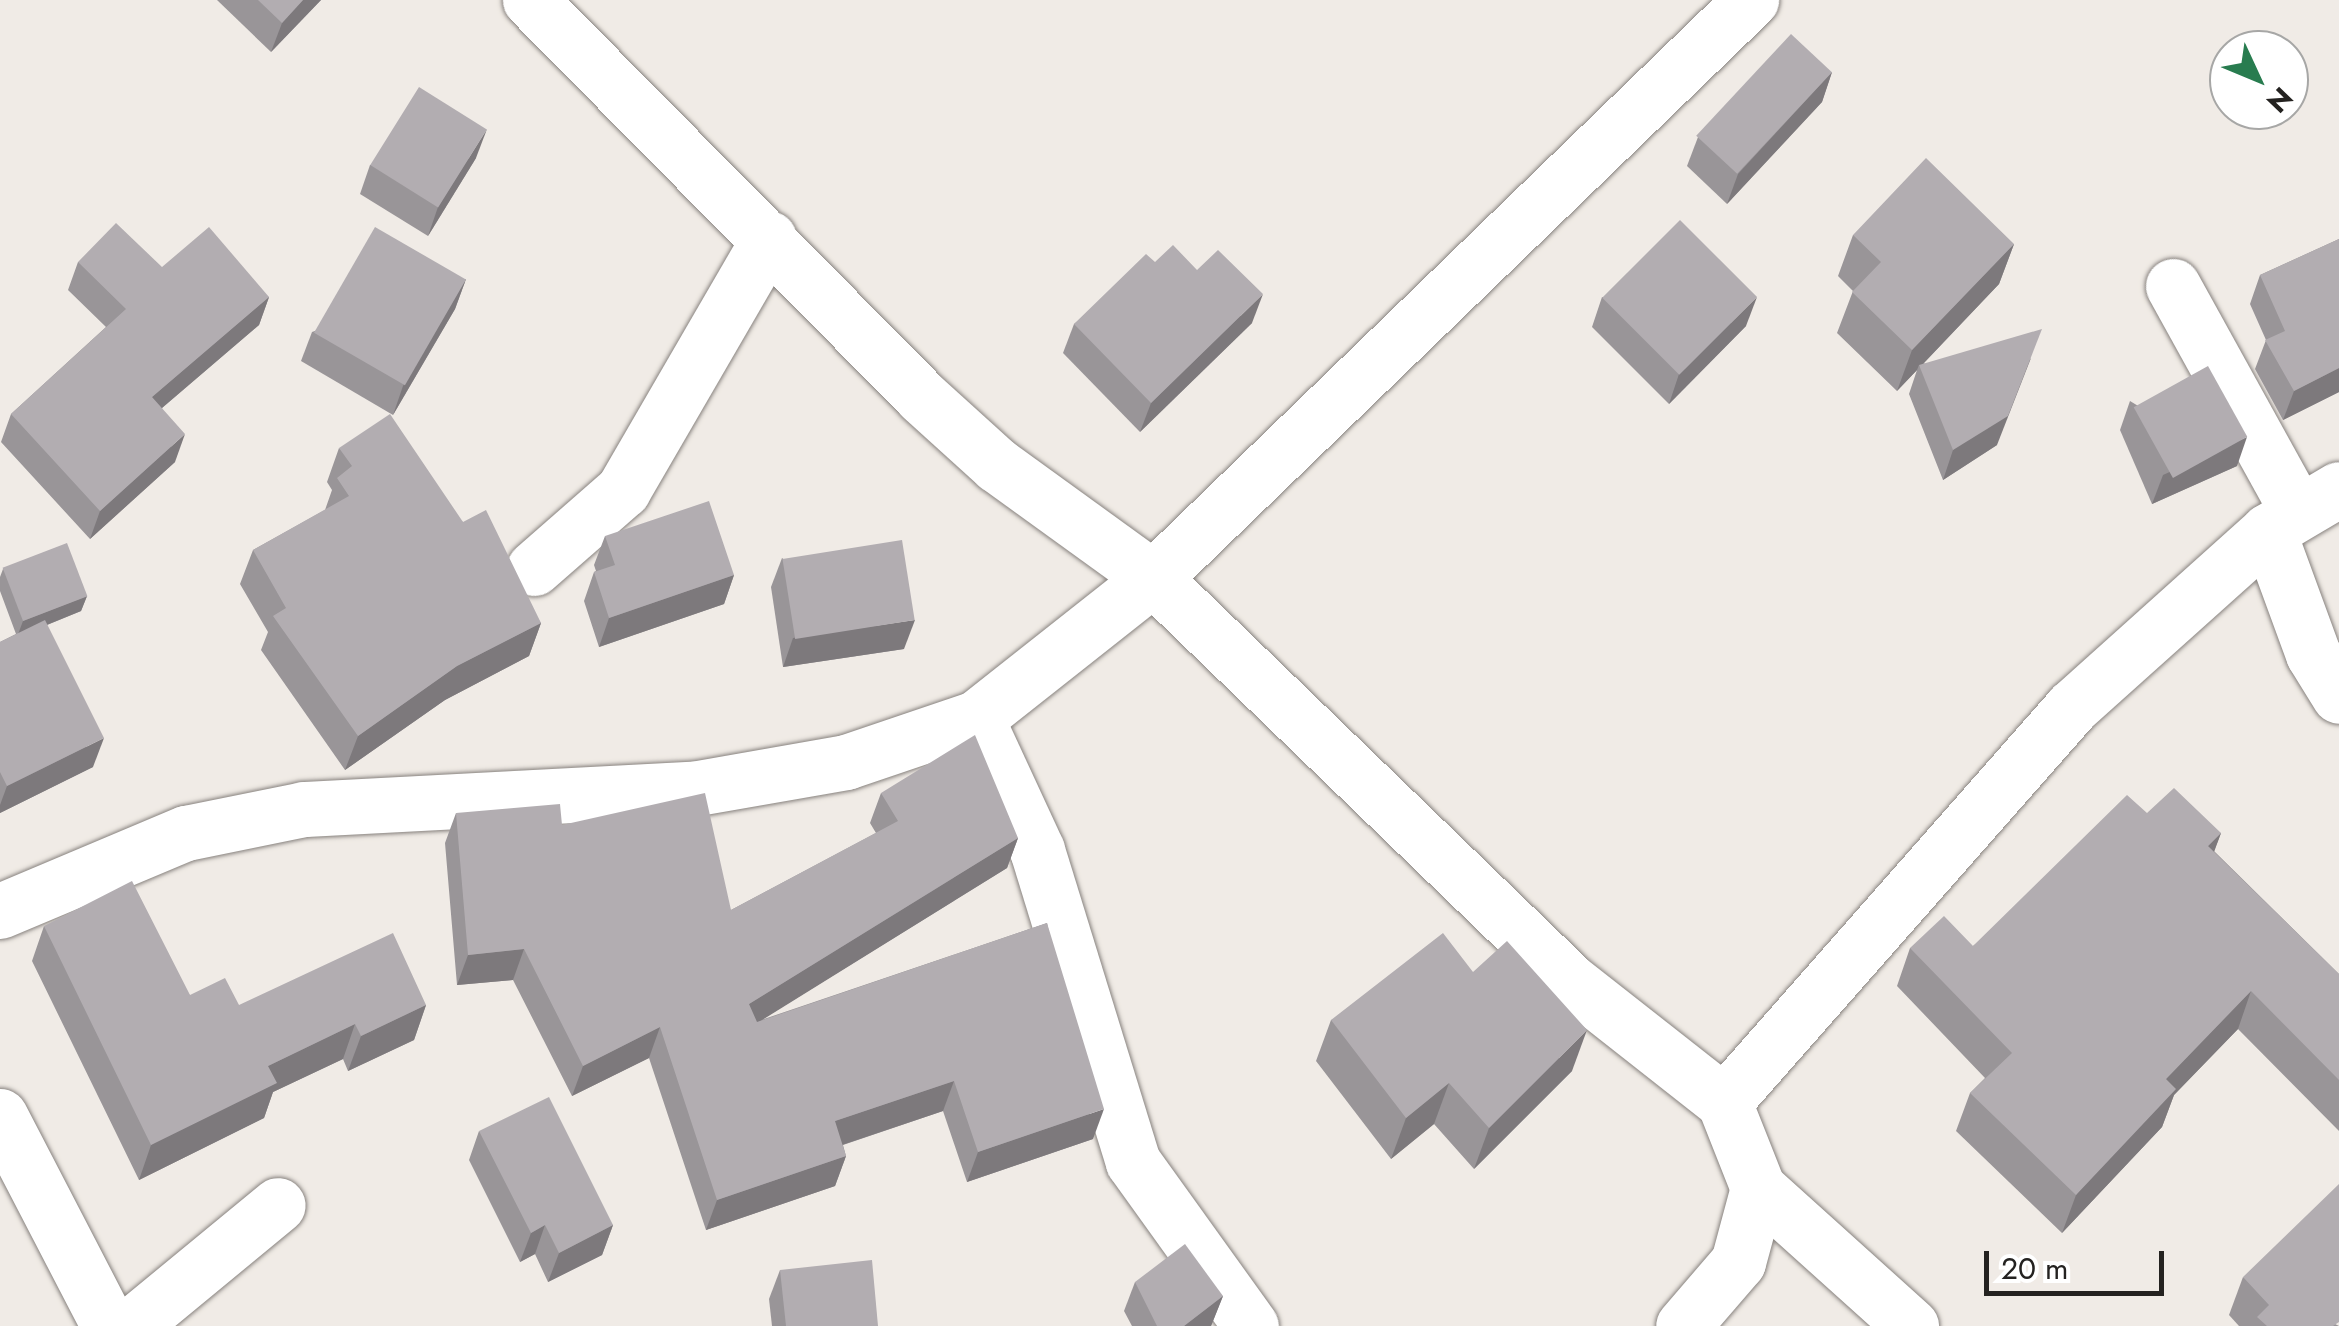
<!DOCTYPE html>
<style>
body{margin:0}
#map{position:relative;width:2339px;height:1326px;overflow:hidden;background:#f0ebe6;font-family:Jost,sans-serif}
div>[style]{position:absolute}
.roads{filter:drop-shadow(0 0 2px #87827e) drop-shadow(0 0 2px #87827e)}
.street>*{height:55px;margin:-27.5px;padding:0 27.5px;transform-origin:27.5px;border-radius:27.5px;background:#fff}
.wall>*{inset:0;background:#999598}
.shaded-wall>*{inset:0;background:#7d797c}
.building>*{inset:0;background:#b2adb1;transform-origin:0 0}
span{translate:-50% -50%;white-space:nowrap;text-align:center;line-height:1.15;-webkit-text-stroke:9px #fff;paint-order:stroke}
.north{position:absolute;left:2209px;top:30px;width:100px;height:100px;box-sizing:border-box;background:#fff;border:2px solid #a7a7a6;border-radius:50%;rotate:134deg;font-size:28px;font-weight:700;line-height:40px;text-align:center;color:#242220}
.north::after{content:'';display:block;margin:auto;width:35px;height:45px;background:#287c4f;clip-path:polygon(50% 0,100% 100%,50% 72%,0 100%)}
.scale{position:absolute;left:1984px;top:1251px;width:180px;height:45px;box-sizing:border-box;border:5px solid #242220;border-top:0;padding-left:12px;font-size:30px;line-height:35px;white-space:nowrap;color:#242220;-webkit-text-stroke:8px #fff;paint-order:stroke}
</style>
<div id="map">
<div class="roads">
<div class="street">
<i style="left:530px;top:0;width:558px;rotate:45.36deg"></i>
<i style="left:922px;top:397px;width:101px;rotate:42.2deg"></i>
<i style="left:997px;top:465px;width:193px;rotate:35.9deg"></i>
<i style="left:1153px;top:578px;width:580px;rotate:44.02deg"></i>
<i style="left:1570px;top:981px;width:196px;rotate:38.2deg"></i>
<i style="left:1724px;top:1102px;width:92px;rotate:68.4deg"></i>
<i style="left:1758px;top:1188px;width:77px;rotate:105.1deg"></i>
<i style="left:1738px;top:1262px;width:84px;rotate:130.7deg"></i>
<i style="left:2173px;top:286px;width:255px;rotate:61.1deg"></i>
<i style="left:2268px;top:531px;width:131px;rotate:69.9deg"></i>
<i style="left:2313px;top:654px;width:49px;rotate:58.2deg"></i>
<i style="left:534px;top:568px;width:118px;rotate:-41.2deg"></i>
<i style="left:623px;top:490px;width:291px;rotate:-59.9deg"></i>
<i style="left:976px;top:718px;width:145px;rotate:65.2deg"></i>
<i style="left:1037px;top:850px;width:326px;rotate:72.9deg"></i>
<i style="left:1133px;top:1162px;width:202px;rotate:54.3deg"></i>
<i style="left:0;top:911px;width:202px;rotate:-22.8deg"></i>
<i style="left:186px;top:833px;width:120px;rotate:-11.5deg"></i>
<i style="left:304px;top:809px;width:389px;rotate:-3deg"></i>
<i style="left:692px;top:789px;width:156px;rotate:-9.9deg"></i>
<i style="left:846px;top:762px;width:137px;rotate:-18.7deg"></i>
<i style="left:976px;top:718px;width:226px;rotate:-38.3deg"></i>
<i style="left:1153px;top:578px;width:832px;rotate:-44.03deg"></i>
<i style="left:1724px;top:1102px;width:526px;rotate:-48.62deg"></i>
<i style="left:2072px;top:707px;width:263px;rotate:-41.9deg"></i>
<i style="left:2268px;top:531px;width:82px;rotate:-30.6deg"></i>
<i style="left:0;top:1116px;width:237px;rotate:62.6deg"></i>
<i style="left:1758px;top:1188px;width:206px;rotate:42deg"></i>
<i style="left:131px;top:1326px;width:190px;rotate:-39.5deg"></i>
</div>
</div>
<div class="wall">
<i style="clip-path:polygon(217px 0,321px 0,271px 52px)"></i>
<i style="clip-path:polygon(1832px 72px,1822px 102px,1727px 204px,1687px 166px,1698px 137px)"></i>
<i style="clip-path:polygon(476px 158px,428px 236px,360px 194px,370px 165px)"></i>
<i style="clip-path:polygon(1853px 235px,2014px 244px,1999px 284px,1924px 363px,1997px 445px,1943px 480px,1909px 394px,1917px 370px,1897px 391px,1837px 333px,1853px 291px,1838px 276px)"></i>
<i style="clip-path:polygon(2339px 239px,2339px 392px,2283px 420px,2255px 369px,2266px 340px,2250px 304px,2260px 275px)"></i>
<i style="clip-path:polygon(78px 262px,162px 267px,269px 297px,259px 325px,162px 408px,175px 462px,90px 539px,1px 442px,11px 414px,106px 327px,68px 290px)"></i>
<i style="clip-path:polygon(1155px 262px,1252px 323px,1140px 432px,1063px 353px,1074px 324px)"></i>
<i style="clip-path:polygon(466px 279px,455px 309px,393px 415px,301px 361px,312px 332px)"></i>
<i style="clip-path:polygon(1602px 297px,1746px 326px,1669px 404px,1592px 327px)"></i>
<i style="clip-path:polygon(2130px 401px,2237px 466px,2152px 504px,2120px 430px)"></i>
<i style="clip-path:polygon(339px 448px,463px 522px,541px 623px,529px 656px,445px 700px,345px 770px,261px 650px,268px 632px,240px 584px,253px 550px,325px 510px,332px 490px,327px 482px)"></i>
<i style="clip-path:polygon(605px 536px,734px 575px,724px 604px,599px 647px,584px 601px,594px 572px,596px 571px,594px 565px)"></i>
<i style="clip-path:polygon(782px 558px,904px 649px,783px 667px,771px 587px)"></i>
<i style="clip-path:polygon(3px 569px,87px 596px,81px 611px,47px 625px,93px 767px,0 813px,0 642px,16px 634px,0 591px,0 577px)"></i>
<i style="clip-path:polygon(881px 793px,1018px 838px,1007px 868px,761px 1020px,1047px 923px,1093px 1139px,967px 1182px,943px 1111px,843px 1145px,846px 1156px,835px 1186px,706px 1230px,649px 1058px,572px 1096px,513px 980px,457px 985px,445px 843px,456px 813px,562px 825px,731px 910px,876px 833px,870px 823px)"></i>
<i style="clip-path:polygon(2147px 813px,2221px 833px,2214px 851px,2339px 974px,2339px 1131px,2238px 1029px,2174px 1095px,2162px 1127px,2062px 1233px,1956px 1131px,1970px 1093px,1985px 1078px,1897px 986px,1910px 948px,1973px 946px)"></i>
<i style="clip-path:polygon(44px 926px,190px 995px,239px 1005px,426px 1005px,414px 1040px,348px 1071px,343px 1059px,273px 1092px,264px 1118px,139px 1180px,32px 961px)"></i>
<i style="clip-path:polygon(1473px 972px,1572px 1071px,1474px 1169px,1434px 1124px,1391px 1159px,1316px 1061px,1331px 1020px)"></i>
<i style="clip-path:polygon(479px 1131px,613px 1225px,602px 1255px,548px 1282px,535px 1254px,520px 1262px,469px 1160px)"></i>
<i style="clip-path:polygon(780px 1270px,878px 1326px,772px 1326px,769px 1299px)"></i>
<i style="clip-path:polygon(2243px 1277px,2339px 1326px,2239px 1326px,2229px 1315px)"></i>
<i style="clip-path:polygon(1135px 1282px,1223px 1296px,1211px 1326px,1132px 1326px,1124px 1311px)"></i>
</div>
<div class="shaded-wall">
<i style="clip-path:polygon(303px 0,321px 0,271px 52px,282px 23px)"></i>
<i style="clip-path:polygon(1832px 72px,1822px 102px,1727px 204px,1738px 174px)"></i>
<i style="clip-path:polygon(487px 129px,476px 158px,428px 236px,438px 207px)"></i>
<i style="clip-path:polygon(2014px 244px,1999px 284px,1920px 367px,1919px 365px,1917px 370px,1897px 391px,1912px 350px)"></i>
<i style="clip-path:polygon(466px 279px,455px 309px,393px 415px,403px 386px)"></i>
<i style="clip-path:polygon(1263px 294px,1252px 323px,1140px 432px,1151px 403px)"></i>
<i style="clip-path:polygon(269px 297px,259px 325px,142px 425px,152px 397px)"></i>
<i style="clip-path:polygon(1757px 297px,1746px 326px,1669px 404px,1679px 374px)"></i>
<i style="clip-path:polygon(2031px 358px,1997px 445px,1943px 480px,1953px 450px)"></i>
<i style="clip-path:polygon(2339px 368px,2339px 392px,2283px 420px,2294px 391px)"></i>
<i style="clip-path:polygon(185px 434px,175px 462px,90px 539px,100px 511px)"></i>
<i style="clip-path:polygon(2247px 437px,2237px 466px,2152px 504px,2163px 475px)"></i>
<i style="clip-path:polygon(734px 575px,724px 604px,599px 647px,609px 618px)"></i>
<i style="clip-path:polygon(87px 596px,81px 611px,17px 637px,23px 621px)"></i>
<i style="clip-path:polygon(915px 620px,904px 649px,783px 667px,793px 638px)"></i>
<i style="clip-path:polygon(541px 623px,529px 656px,445px 700px,345px 770px,358px 736px,457px 666px)"></i>
<i style="clip-path:polygon(104px 738px,93px 767px,0 813px,0 805px,7px 786px)"></i>
<i style="clip-path:polygon(2221px 833px,2207px 871px,2208px 846px)"></i>
<i style="clip-path:polygon(1018px 838px,1007px 868px,738px 1035px,749px 1004px)"></i>
<i style="clip-path:polygon(524px 949px,513px 980px,457px 985px,468px 955px)"></i>
<i style="clip-path:polygon(2251px 991px,2238px 1029px,2174px 1095px,2162px 1127px,2062px 1233px,2076px 1195px,2166px 1079px)"></i>
<i style="clip-path:polygon(426px 1005px,414px 1040px,348px 1071px,361px 1036px)"></i>
<i style="clip-path:polygon(355px 1024px,343px 1059px,273px 1092px,264px 1118px,139px 1180px,151px 1145px,268px 1066px)"></i>
<i style="clip-path:polygon(660px 1027px,649px 1058px,572px 1096px,583px 1066px)"></i>
<i style="clip-path:polygon(1587px 1030px,1572px 1071px,1474px 1169px,1489px 1128px)"></i>
<i style="clip-path:polygon(954px 1081px,943px 1111px,824px 1151px,835px 1121px)"></i>
<i style="clip-path:polygon(1449px 1083px,1434px 1124px,1391px 1159px,1406px 1118px)"></i>
<i style="clip-path:polygon(1104px 1109px,1093px 1139px,967px 1182px,978px 1152px)"></i>
<i style="clip-path:polygon(846px 1156px,835px 1186px,706px 1230px,717px 1200px)"></i>
<i style="clip-path:polygon(545px 1225px,535px 1254px,520px 1262px,531px 1233px)"></i>
<i style="clip-path:polygon(613px 1225px,602px 1255px,548px 1282px,559px 1253px)"></i>
<i style="clip-path:polygon(1223px 1296px,1211px 1326px,1184px 1326px)"></i>
</div>
<div class="building">
<i style="clip-path:polygon(258px 0,303px 0,282px 23px)"></i>
<i style="left:1791px;top:34px;width:56px;height:139px;rotate:43deg"></i>
<i style="left:419px;top:87px;width:80px;height:92px;rotate:32deg"></i>
<i style="clip-path:polygon(1926px 158px,2014px 244px,1912px 350px,1852px 292px,1881px 262px,1853px 235px)"></i>
<i style="left:1680px;top:220px;width:109px;height:110px;rotate:45deg"></i>
<i style="clip-path:polygon(116px 223px,162px 267px,209px 227px,269px 297px,152px 397px,185px 434px,100px 511px,11px 414px,126px 309px,78px 262px)"></i>
<i style="left:375px;top:227px;width:105px;height:122px;rotate:30deg"></i>
<i style="clip-path:polygon(2339px 239px,2339px 368px,2294px 391px,2265px 340px,2285px 331px,2260px 275px)"></i>
<i style="clip-path:polygon(1173px 245px,1197px 270px,1218px 250px,1263px 294px,1151px 403px,1074px 324px,1146px 254px,1155px 262px)"></i>
<i style="clip-path:polygon(2042px 329px,2008px 416px,1953px 450px,1919px 365px)"></i>
<i style="left:2208px;top:366px;width:81px;height:85px;rotate:61deg"></i>
<i style="clip-path:polygon(390px 414px,463px 522px,486px 510px,541px 623px,457px 666px,358px 736px,273px 616px,286px 608px,253px 550px,349px 496px,337px 478px,352px 466px,339px 448px)"></i>
<i style="clip-path:polygon(709px 501px,734px 575px,609px 618px,594px 572px,615px 565px,605px 536px)"></i>
<i style="left:902px;top:540px;width:81px;height:121px;rotate:81deg"></i>
<i style="left:67px;top:543px;width:57px;height:69px;rotate:69deg"></i>
<i style="clip-path:polygon(45px 620px,104px 738px,7px 786px,0 772px,0 642px)"></i>
<i style="clip-path:polygon(975px 735px,1018px 838px,749px 1004px,757px 1022px,1047px 923px,1104px 1109px,978px 1152px,954px 1081px,835px 1121px,846px 1156px,717px 1200px,660px 1027px,583px 1066px,524px 949px,468px 955px,456px 813px,560px 804px,562px 825px,705px 793px,731px 910px,898px 821px,881px 793px)"></i>
<i style="clip-path:polygon(2174px 788px,2221px 833px,2208px 846px,2339px 974px,2339px 1080px,2251px 991px,2166px 1079px,2176px 1089px,2076px 1195px,1970px 1093px,2012px 1053px,1910px 948px,1944px 916px,1973px 946px,2127px 795px,2147px 813px)"></i>
<i style="clip-path:polygon(132px 881px,190px 995px,225px 978px,239px 1005px,393px 933px,426px 1005px,361px 1036px,355px 1024px,268px 1066px,277px 1083px,151px 1145px,44px 926px)"></i>
<i style="clip-path:polygon(1443px 933px,1473px 972px,1507px 941px,1587px 1030px,1489px 1128px,1449px 1083px,1406px 1118px,1331px 1020px)"></i>
<i style="clip-path:polygon(549px 1097px,613px 1225px,559px 1253px,545px 1225px,531px 1233px,479px 1131px)"></i>
<i style="clip-path:polygon(2339px 1184px,2339px 1322px,2333px 1326px,2267px 1326px,2257px 1317px,2269px 1305px,2243px 1277px)"></i>
<i style="clip-path:polygon(1185px 1244px,1223px 1296px,1184px 1326px,1157px 1326px,1135px 1282px)"></i>
<i style="clip-path:polygon(872px 1260px,878px 1326px,786px 1326px,780px 1270px)"></i>
</div>
<div class="north">N</div>
<div class="scale">20 m</div>
</div>
